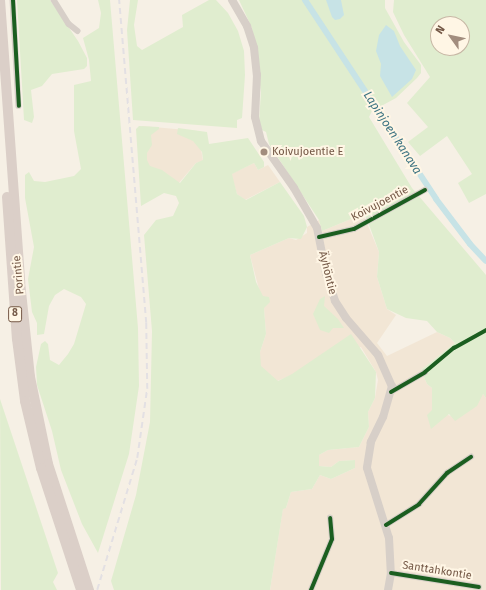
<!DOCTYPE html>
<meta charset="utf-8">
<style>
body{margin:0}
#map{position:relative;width:486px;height:590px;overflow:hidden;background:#f6f0e5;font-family:"Fira Sans",sans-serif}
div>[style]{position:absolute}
.residential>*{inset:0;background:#f2e6d5}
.green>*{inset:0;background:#e0edcf}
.water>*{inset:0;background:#c7e3e6}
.canal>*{height:6px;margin:-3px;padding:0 3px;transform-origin:3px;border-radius:3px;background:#c7e3e6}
.street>*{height:5.5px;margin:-2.75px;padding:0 2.75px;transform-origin:2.75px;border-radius:2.75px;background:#d7cfc8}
.secondary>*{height:8px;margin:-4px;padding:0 4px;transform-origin:4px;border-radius:4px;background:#d7cfc8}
.highway>*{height:10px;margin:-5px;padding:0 5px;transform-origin:5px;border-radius:5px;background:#dbcfc8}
.rail>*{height:1.5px;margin-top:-0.75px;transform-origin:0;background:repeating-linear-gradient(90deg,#e3e0e3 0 6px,transparent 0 10px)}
.cycleway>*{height:4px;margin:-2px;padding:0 2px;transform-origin:2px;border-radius:2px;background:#1b5e20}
.dots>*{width:11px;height:11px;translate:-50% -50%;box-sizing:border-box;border:2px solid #fff6e5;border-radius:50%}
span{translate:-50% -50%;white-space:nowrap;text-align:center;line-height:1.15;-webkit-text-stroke:4px #fff6e5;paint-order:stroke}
.shield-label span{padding:1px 3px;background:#fff6e5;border:1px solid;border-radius:3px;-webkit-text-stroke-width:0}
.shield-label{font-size:10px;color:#745846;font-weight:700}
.poi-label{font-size:11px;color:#745846}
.left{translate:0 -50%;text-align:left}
.street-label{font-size:11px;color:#745846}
.water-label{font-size:12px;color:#3c7382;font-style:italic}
.north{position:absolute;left:430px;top:16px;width:40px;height:40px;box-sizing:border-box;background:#fff6e5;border:1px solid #c7b7a5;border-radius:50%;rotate:303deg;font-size:11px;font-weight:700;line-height:16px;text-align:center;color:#745846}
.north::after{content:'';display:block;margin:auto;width:14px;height:18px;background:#a28d7e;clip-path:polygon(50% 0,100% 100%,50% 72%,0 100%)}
</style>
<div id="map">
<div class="residential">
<i style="clip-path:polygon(142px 126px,198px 131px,203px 161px,196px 163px,178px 184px,145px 166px)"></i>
<i style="clip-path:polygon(254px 163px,258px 170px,268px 165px,280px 182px,245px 200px,237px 194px,231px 174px)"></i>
<i style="clip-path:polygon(363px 214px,379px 252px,377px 277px,387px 309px,396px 315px,377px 343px,387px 356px,437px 332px,450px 338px,455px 343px,421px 370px,427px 384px,432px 388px,432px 410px,451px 416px,483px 394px,486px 398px,486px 590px,270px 590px,283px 508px,286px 508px,291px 492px,312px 489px,320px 475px,331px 479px,355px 468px,355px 460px,339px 461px,331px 467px,319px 466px,319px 455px,328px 450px,359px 447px,369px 427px,368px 412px,375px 398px,378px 380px,376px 372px,361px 347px,277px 381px,260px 366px,260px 352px,266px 334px,264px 308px,250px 255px,289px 238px,296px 240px,307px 233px,307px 227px,319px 220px,322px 231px)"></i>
</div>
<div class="green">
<i style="clip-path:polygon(17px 0,50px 0,78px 41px,87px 58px,87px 66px,84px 69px,52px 74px,42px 86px,31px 90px,34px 117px,32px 123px,24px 120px)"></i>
<i style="clip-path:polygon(98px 0,110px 0,138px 328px,139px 386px,129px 454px,98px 553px,82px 524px,61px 470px,52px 431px,37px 385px,36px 367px,41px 344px,45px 341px,48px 344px,50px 360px,59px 365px,68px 354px,74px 344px,86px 304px,81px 297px,64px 289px,55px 295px,49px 306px,44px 334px,37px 335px,37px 323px,32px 312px,28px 279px,34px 247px,25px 198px,25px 175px,29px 172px,34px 181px,45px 182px,74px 176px,81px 169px,74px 131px,74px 85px,91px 81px,89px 60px,83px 38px,99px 28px,101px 13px)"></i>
<i style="clip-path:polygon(130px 0,138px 0,134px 25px,137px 46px,142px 50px,183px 27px,182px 15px,209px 0,216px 0,228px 13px,238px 31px,244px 51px,245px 75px,242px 118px,237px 120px,237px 128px,133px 120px,127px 30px)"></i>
<i style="clip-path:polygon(239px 0,385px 0,385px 8px,404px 42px,421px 65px,421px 73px,417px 78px,396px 98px,372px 111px,369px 117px,412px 188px,486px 275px,486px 398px,483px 394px,477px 406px,455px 421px,449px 414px,431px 429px,427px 415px,432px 410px,432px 388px,427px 384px,421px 370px,455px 343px,450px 338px,437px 332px,427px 321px,406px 318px,387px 309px,377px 277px,379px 252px,367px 219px,363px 214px,322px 231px,319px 220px,269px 144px,266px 132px,262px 130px,259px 122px,261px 92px,252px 28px)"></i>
<i style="clip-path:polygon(evenodd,394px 0,486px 0,486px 194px,469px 203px,458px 183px,472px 174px,447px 136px,420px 156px,408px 142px,428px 127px,407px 103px,430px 77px,404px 35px,393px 12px,394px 0,438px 24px,462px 24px,462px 48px,438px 48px,438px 24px)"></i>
<i style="clip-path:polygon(139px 126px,159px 127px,159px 129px,151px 135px,152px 145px,147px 153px,147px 160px,150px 166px,162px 170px,180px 183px,196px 163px,203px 160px,202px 152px,193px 141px,177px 134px,178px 128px,207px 132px,209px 144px,248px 138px,264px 162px,264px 167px,258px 170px,254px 163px,232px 174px,237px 194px,246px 200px,280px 182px,304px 216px,307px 227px,301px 239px,289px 238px,250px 255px,256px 282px,263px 296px,269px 297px,270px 302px,264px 308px,266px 334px,260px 352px,261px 366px,278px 381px,292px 374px,351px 334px,376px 372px,375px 398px,368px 412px,369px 427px,359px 447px,328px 450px,319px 455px,319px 466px,331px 467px,339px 461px,355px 460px,355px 468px,331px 479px,320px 475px,312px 489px,291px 492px,286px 508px,283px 509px,270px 590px,114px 590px,111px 581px,136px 495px,150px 422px,152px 331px,144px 235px,156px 220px,173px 216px,179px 203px,176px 196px,164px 193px,141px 206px,136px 129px)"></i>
<i style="clip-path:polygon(325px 296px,324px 306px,338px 319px,344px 328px,333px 328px,329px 333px,320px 330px,313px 314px,320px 299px)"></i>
<i style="clip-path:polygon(0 399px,58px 573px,53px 582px,57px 590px,1px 590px)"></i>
</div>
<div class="water">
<i style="clip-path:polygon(326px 0,341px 0,344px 15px,340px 19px,335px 20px,332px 17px)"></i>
<i style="clip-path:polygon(386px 25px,394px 31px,400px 46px,416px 70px,412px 79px,392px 97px,380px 76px,381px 64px,376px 51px,379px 35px)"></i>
</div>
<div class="canal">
<i style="left:305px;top:0;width:238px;rotate:56.6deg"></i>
<i style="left:436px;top:199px;width:56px;rotate:52.9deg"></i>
<i style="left:470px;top:244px;width:23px;rotate:47deg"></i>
</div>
<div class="street">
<i style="left:13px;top:0;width:106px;rotate:86.8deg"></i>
<i style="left:54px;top:0;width:28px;rotate:58deg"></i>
<i style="left:69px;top:24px;width:11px;rotate:38deg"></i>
<i style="left:319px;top:237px;width:36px;rotate:-13deg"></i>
<i style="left:354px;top:229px;width:81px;rotate:-28.8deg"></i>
<i style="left:391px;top:392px;width:39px;rotate:-30deg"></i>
<i style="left:386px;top:525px;width:39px;rotate:-32deg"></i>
<i style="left:419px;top:504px;width:42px;rotate:-47.9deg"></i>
<i style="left:447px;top:473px;width:29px;rotate:-34deg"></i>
<i style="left:391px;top:573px;width:89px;rotate:9deg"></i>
<i style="left:311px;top:590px;width:55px;rotate:-67.6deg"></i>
<i style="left:332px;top:539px;width:21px;rotate:-95deg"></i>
</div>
<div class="secondary">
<i style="left:232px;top:0;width:30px;rotate:60deg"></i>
<i style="left:247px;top:26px;width:23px;rotate:72deg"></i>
<i style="left:254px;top:48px;width:27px;rotate:84deg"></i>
<i style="left:257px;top:75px;width:42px;rotate:92.7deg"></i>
<i style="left:255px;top:117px;width:25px;rotate:76deg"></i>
<i style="left:261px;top:141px;width:57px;rotate:54.9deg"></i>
<i style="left:294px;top:188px;width:46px;rotate:60.1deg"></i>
<i style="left:317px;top:228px;width:46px;rotate:78.7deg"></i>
<i style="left:326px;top:273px;width:29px;rotate:72deg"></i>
<i style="left:335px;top:301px;width:20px;rotate:57deg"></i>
<i style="left:346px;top:318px;width:49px;rotate:49.1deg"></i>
<i style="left:378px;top:355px;width:34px;rotate:66deg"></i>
<i style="left:392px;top:386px;width:32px;rotate:106deg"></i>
<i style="left:383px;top:417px;width:28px;rotate:116deg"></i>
<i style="left:371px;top:442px;width:26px;rotate:99deg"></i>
<i style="left:367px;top:468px;width:73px;rotate:72.6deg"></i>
<i style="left:389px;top:538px;width:35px;rotate:87deg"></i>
<i style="left:391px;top:573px;width:17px;rotate:100deg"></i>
</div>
<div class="highway">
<i style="left:0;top:0;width:283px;rotate:85.9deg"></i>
<i style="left:20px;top:282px;width:96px;rotate:84deg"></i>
<i style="left:30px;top:377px;width:89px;rotate:78.3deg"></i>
<i style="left:48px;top:464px;width:133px;rotate:72deg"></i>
<i style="left:7px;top:197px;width:142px;rotate:86deg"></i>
<i style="left:17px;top:339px;width:63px;rotate:82.6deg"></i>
<i style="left:25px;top:401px;width:69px;rotate:76.6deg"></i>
<i style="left:41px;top:468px;width:128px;rotate:71.8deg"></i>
</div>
<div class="rail">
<i style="left:97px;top:590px;width:138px;rotate:-73.1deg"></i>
<i style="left:137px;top:458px;width:70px;rotate:-81.8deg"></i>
<i style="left:147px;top:389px;width:66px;rotate:-90.9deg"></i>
<i style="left:146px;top:323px;width:324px;rotate:-94.8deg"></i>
</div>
<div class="cycleway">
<i style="left:13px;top:0;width:106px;rotate:86.8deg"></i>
<i style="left:319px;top:237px;width:36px;rotate:-13deg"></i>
<i style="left:354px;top:229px;width:81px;rotate:-28.8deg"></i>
<i style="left:391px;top:392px;width:39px;rotate:-30deg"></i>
<i style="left:425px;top:372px;width:38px;rotate:-40deg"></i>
<i style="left:454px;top:348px;width:37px;rotate:-29deg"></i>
<i style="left:386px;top:525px;width:39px;rotate:-32deg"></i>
<i style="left:419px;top:504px;width:42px;rotate:-47.9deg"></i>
<i style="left:447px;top:473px;width:29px;rotate:-34deg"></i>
<i style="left:391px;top:573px;width:89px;rotate:9deg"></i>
<i style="left:311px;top:590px;width:55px;rotate:-67.6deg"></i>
<i style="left:332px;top:539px;width:21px;rotate:-95deg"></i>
</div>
<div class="dots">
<i style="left:264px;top:152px;background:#a28d7e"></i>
</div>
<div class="shield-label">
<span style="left:15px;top:314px">8</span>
</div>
<div class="poi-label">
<span class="left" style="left:272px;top:152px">Koivujoentie E</span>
</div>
<div class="street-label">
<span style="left:380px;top:204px;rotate:-28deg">Koivujoentie</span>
<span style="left:327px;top:273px;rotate:76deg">Äyhöntie</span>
<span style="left:19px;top:275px;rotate:-95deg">Porintie</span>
<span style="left:437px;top:571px;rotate:9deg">Santtahkontie</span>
</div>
<div class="water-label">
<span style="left:392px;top:133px;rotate:57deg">Lapinjoen kanava</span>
</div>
<div class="north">N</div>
</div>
